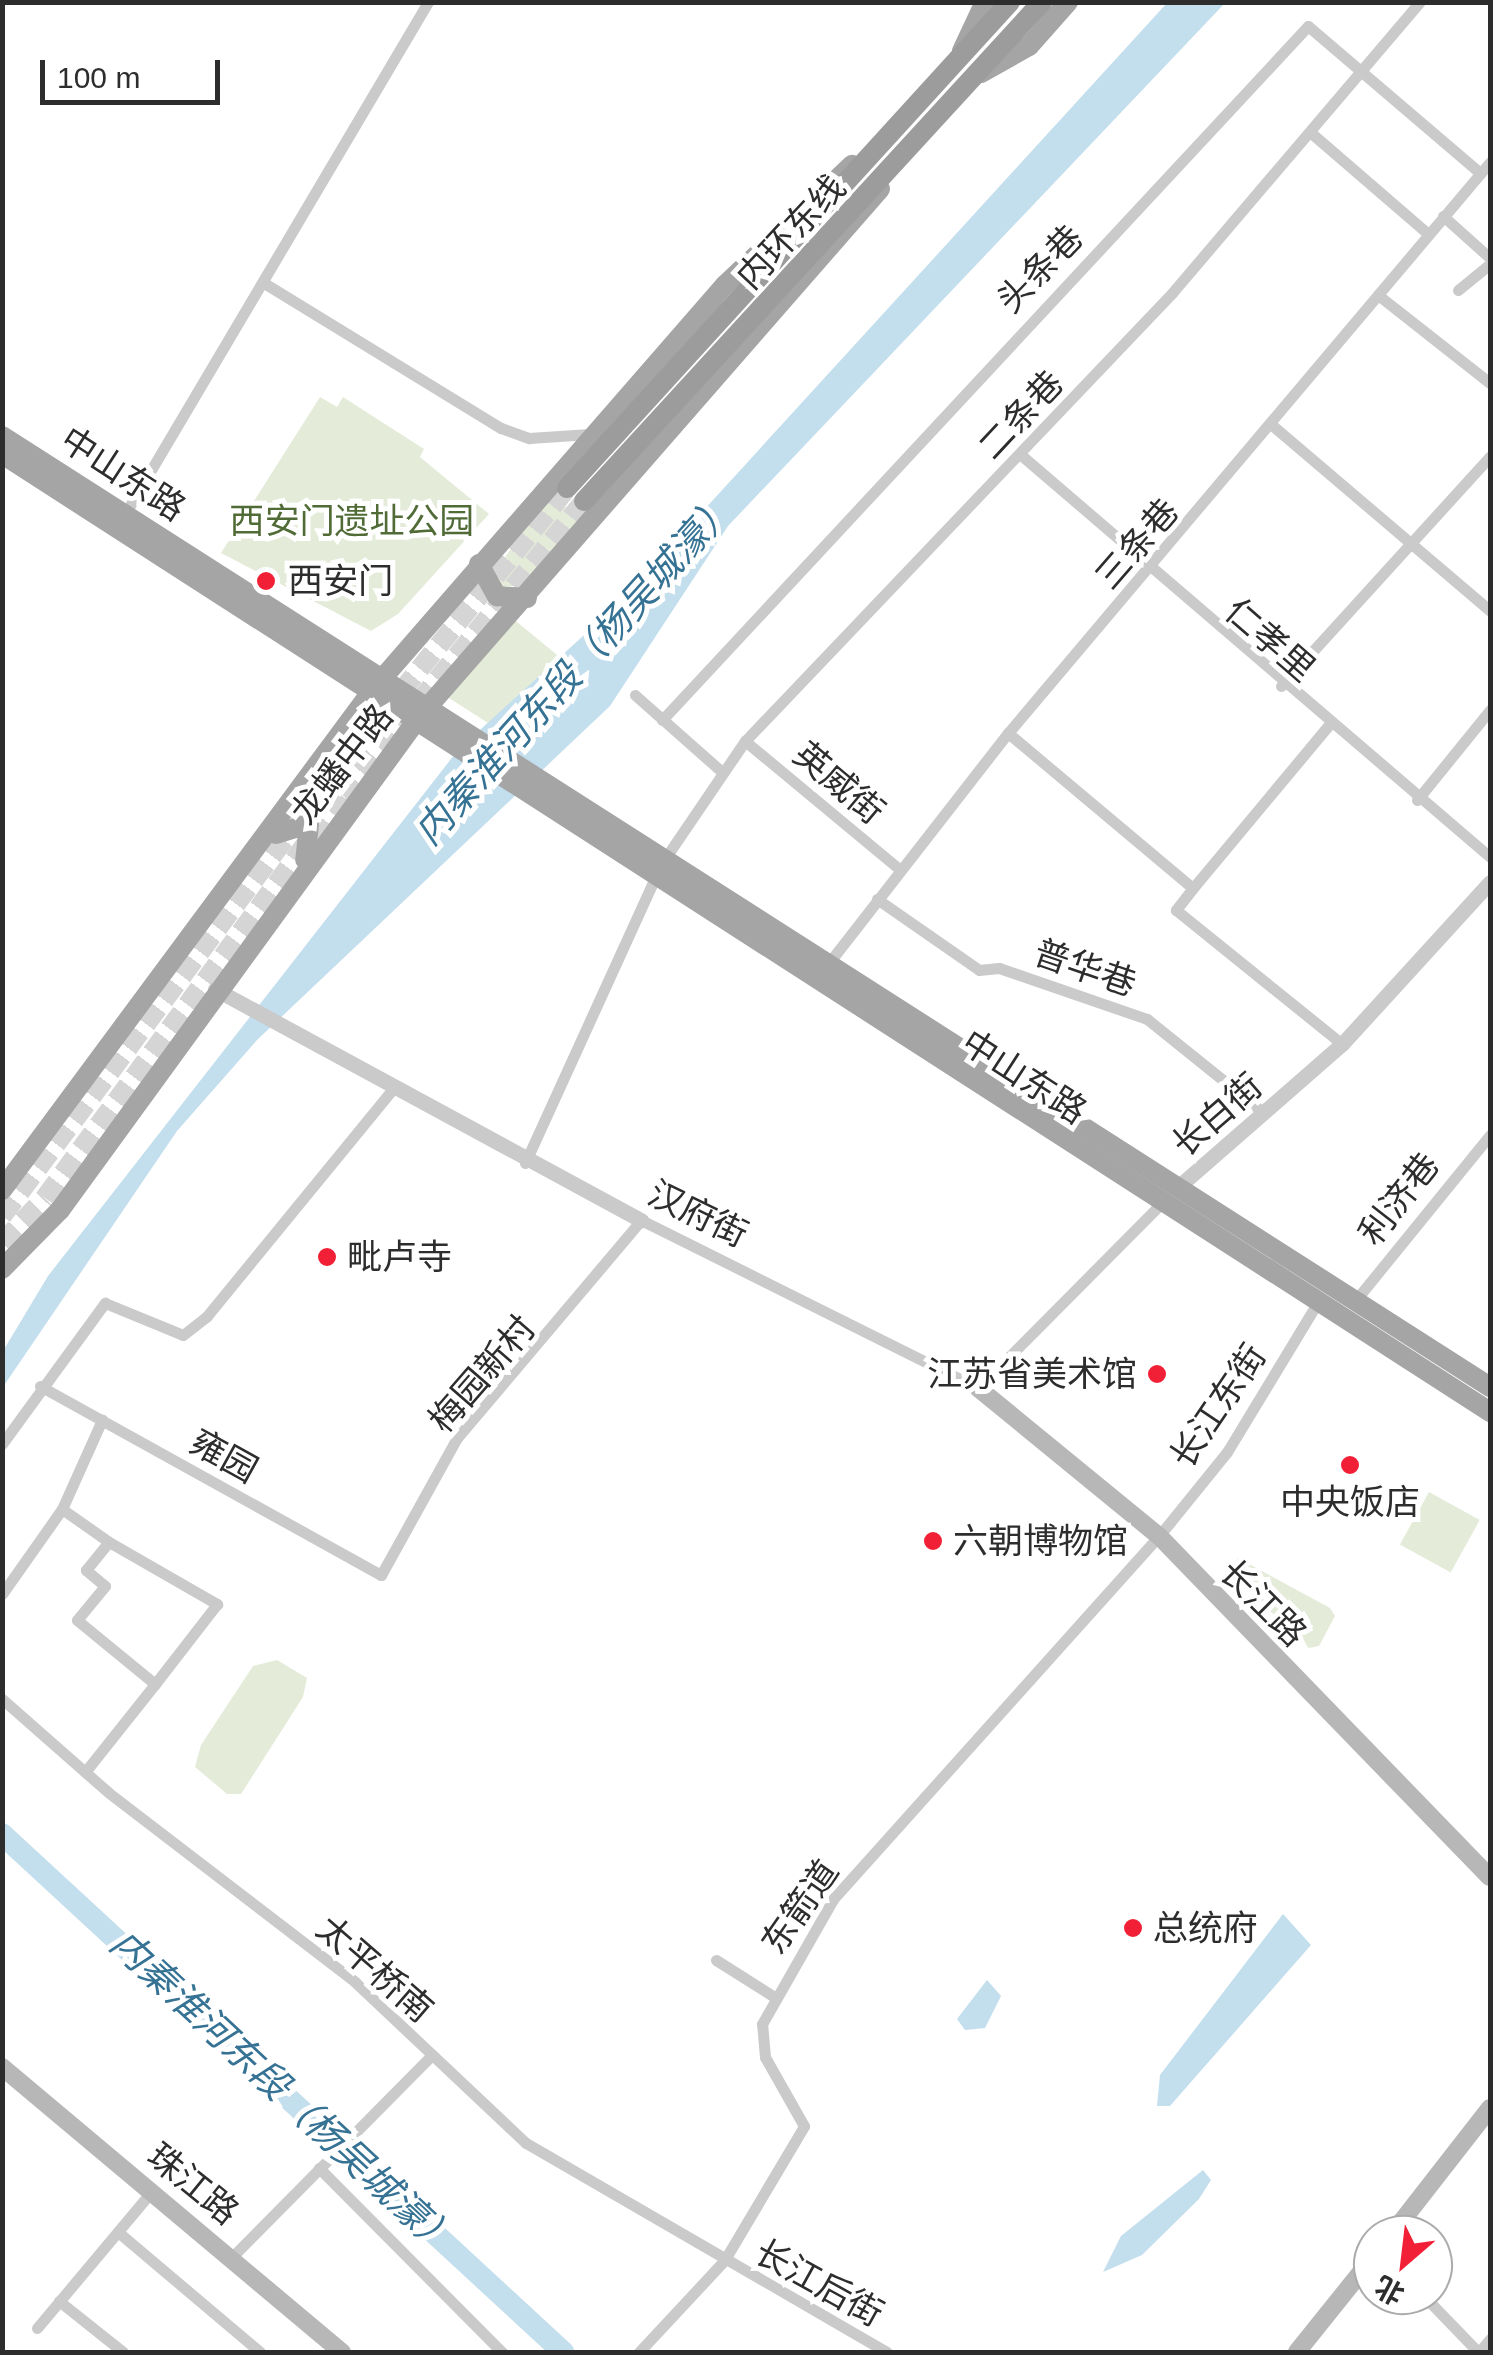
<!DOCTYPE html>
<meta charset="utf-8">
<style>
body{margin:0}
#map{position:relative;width:1493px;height:2355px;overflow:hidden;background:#fff;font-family:Arial,"Noto Sans SC",sans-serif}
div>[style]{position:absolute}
.green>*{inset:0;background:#e4ecd9;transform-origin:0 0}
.water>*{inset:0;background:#c3deed}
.river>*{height:22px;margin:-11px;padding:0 11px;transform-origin:11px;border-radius:11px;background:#c3deed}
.trunk-tunnel>*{height:20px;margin-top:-10px;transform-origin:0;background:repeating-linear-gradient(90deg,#d5d5d5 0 20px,transparent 0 30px)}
.minor>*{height:11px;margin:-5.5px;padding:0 5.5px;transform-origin:5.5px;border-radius:5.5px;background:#cacaca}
.tertiary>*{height:15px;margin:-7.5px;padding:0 7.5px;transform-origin:7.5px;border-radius:7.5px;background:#cacaca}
.secondary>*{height:18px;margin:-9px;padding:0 9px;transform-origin:9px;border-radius:9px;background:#b7b7b7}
.primary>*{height:20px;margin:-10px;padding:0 10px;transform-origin:10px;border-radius:10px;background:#a5a5a5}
.trunk>*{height:20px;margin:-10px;padding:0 10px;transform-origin:10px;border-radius:10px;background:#9c9c9c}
.dots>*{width:28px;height:28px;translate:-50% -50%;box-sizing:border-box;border:5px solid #fff;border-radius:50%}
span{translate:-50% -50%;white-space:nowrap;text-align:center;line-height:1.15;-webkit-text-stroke:10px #fff;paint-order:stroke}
.street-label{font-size:35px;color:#2d2d2d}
.park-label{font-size:35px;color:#516b37}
.poi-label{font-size:35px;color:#2d2d2d}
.left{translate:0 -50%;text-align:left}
.right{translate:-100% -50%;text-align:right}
.water-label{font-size:38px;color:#357294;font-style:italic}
.frame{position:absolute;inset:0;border:5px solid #2d2d2d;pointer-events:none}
.north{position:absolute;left:1353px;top:2215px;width:100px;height:100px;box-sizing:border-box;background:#fff;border:2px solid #ababab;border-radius:50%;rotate:208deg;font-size:28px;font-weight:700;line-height:40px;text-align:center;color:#2d2d2d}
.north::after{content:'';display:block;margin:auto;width:35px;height:45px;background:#f22036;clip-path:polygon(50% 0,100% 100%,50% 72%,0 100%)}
.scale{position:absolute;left:40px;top:60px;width:180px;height:45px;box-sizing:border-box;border:5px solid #2d2d2d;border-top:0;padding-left:12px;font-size:30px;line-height:35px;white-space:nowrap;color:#2d2d2d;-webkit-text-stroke:8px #fff;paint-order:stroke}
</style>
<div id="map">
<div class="green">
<i style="clip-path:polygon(320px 397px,337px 407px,343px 397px,424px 449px,420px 457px,489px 514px,398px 614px,371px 631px,221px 553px)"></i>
<i style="clip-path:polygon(549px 493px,586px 525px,525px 585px,502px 587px,495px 572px)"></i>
<i style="clip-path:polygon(511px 617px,562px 659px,488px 723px,441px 693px)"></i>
<i style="left:1429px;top:1492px;width:58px;height:60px;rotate:29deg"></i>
<i style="clip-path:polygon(1238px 1558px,1330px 1608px,1335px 1616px,1319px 1646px,1309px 1648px,1229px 1572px)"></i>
<i style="clip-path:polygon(277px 1660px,307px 1678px,303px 1697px,241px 1794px,227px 1794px,195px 1767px,201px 1745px,253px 1666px)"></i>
</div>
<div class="water">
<i style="clip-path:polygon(1167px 3px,1225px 3px,728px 526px,610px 706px,257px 1040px,177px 1131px,3px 1387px,3px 1351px,48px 1276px,458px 750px,618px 604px)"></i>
<i style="clip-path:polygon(1283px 1914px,1311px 1945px,1170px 2106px,1157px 2106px,1160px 2075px)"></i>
<i style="clip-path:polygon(987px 1980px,1001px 1996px,985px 2028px,965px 2030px,957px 2019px)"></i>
<i style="clip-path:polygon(1203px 2170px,1211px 2180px,1199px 2199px,1142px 2255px,1103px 2272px,1121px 2236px)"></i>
</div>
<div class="river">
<i style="left:2px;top:1834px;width:764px;rotate:42.72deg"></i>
</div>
<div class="trunk-tunnel">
<i style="left:2px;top:1216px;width:539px;rotate:-53.15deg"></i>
<i style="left:325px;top:785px;width:383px;rotate:-50.8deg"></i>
<i style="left:2px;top:1243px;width:62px;rotate:-46.3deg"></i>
<i style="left:45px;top:1198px;width:501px;rotate:-53.61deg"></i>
<i style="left:342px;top:795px;width:381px;rotate:-50.5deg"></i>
</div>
<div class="minor">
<i style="left:1310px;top:132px;width:156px;rotate:40.8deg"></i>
<i style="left:1443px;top:216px;width:63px;rotate:41.8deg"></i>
<i style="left:264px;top:283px;width:278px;rotate:31.5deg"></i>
<i style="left:501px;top:428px;width:30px;rotate:20deg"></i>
<i style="left:529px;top:438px;width:61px;rotate:-3.8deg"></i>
<i style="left:1458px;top:290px;width:41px;rotate:-39.1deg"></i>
<i style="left:1378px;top:295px;width:142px;rotate:38.2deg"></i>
<i style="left:1273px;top:426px;width:285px;rotate:40.4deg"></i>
<i style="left:1021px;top:455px;width:618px;rotate:40.6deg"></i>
<i style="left:125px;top:514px;width:595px;rotate:-59.38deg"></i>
<i style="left:1281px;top:686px;width:311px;rotate:-47.7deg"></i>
<i style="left:635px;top:695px;width:115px;rotate:41.5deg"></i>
<i style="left:662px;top:720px;width:948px;rotate:-47.05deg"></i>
<i style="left:1308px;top:26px;width:226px;rotate:40.5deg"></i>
<i style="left:1008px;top:733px;width:241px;rotate:40deg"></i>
<i style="left:1193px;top:888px;width:211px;rotate:-50.2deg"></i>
<i style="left:745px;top:741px;width:199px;rotate:39.7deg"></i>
<i style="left:1417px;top:800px;width:116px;rotate:-51deg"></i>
<i style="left:1193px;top:888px;width:28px;rotate:128deg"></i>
<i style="left:1176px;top:910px;width:213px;rotate:38.9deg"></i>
<i style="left:877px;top:899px;width:124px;rotate:34.8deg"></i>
<i style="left:979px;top:970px;width:20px;rotate:-6deg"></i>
<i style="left:999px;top:968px;width:157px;rotate:19deg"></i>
<i style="left:1147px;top:1019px;width:151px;rotate:38.8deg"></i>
<i style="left:828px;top:964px;width:293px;rotate:-52.1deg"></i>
<i style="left:1008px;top:733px;width:747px;rotate:-49.83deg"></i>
<i style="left:525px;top:1163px;width:330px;rotate:-65.5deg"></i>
<i style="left:662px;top:863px;width:148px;rotate:-55.8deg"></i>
<i style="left:745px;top:741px;width:619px;rotate:-46.37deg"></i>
<i style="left:1172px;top:293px;width:382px;rotate:-49.6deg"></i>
<i style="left:1355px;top:1301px;width:214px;rotate:-50.9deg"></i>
<i style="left:40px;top:1386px;width:390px;rotate:29deg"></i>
<i style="left:381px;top:1575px;width:157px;rotate:-61deg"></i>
<i style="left:457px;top:1438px;width:285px;rotate:-49.8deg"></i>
<i style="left:641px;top:1220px;width:377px;rotate:26.5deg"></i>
<i style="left:978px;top:1388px;width:264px;rotate:-45.2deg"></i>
<i style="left:2px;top:1444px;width:175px;rotate:-53.9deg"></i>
<i style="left:105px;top:1303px;width:84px;rotate:22.3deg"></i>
<i style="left:183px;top:1335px;width:31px;rotate:-38deg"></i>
<i style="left:207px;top:1316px;width:293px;rotate:-50.7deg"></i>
<i style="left:109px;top:1542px;width:125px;rotate:29.9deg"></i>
<i style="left:217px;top:1604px;width:101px;rotate:127.8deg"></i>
<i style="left:2px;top:1594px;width:104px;rotate:-54.8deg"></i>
<i style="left:2px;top:1699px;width:142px;rotate:41.3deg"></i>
<i style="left:109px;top:1793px;width:310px;rotate:37.5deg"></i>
<i style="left:355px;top:1982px;width:235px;rotate:43.3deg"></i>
<i style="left:526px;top:2143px;width:417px;rotate:30.1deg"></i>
<i style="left:85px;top:1772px;width:112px;rotate:-51.5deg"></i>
<i style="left:155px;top:1684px;width:101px;rotate:-140.6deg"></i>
<i style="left:77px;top:1620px;width:44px;rotate:-50.5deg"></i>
<i style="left:105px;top:1586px;width:25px;rotate:-140deg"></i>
<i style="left:86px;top:1570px;width:36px;rotate:-51deg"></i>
<i style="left:109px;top:1542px;width:57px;rotate:-144.9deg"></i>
<i style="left:62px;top:1509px;width:98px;rotate:-65.8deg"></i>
<i style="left:716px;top:1960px;width:67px;rotate:32.3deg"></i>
<i style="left:319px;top:2168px;width:260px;rotate:45.2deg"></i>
<i style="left:118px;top:2232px;width:186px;rotate:40.2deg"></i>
<i style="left:232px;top:2257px;width:283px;rotate:-45.3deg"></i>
<i style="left:1423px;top:2295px;width:79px;rotate:46deg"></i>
<i style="left:59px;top:2301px;width:82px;rotate:38.6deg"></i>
<i style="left:37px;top:2328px;width:177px;rotate:-50deg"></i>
<i style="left:639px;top:2352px;width:125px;rotate:-47deg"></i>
<i style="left:724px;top:2261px;width:157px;rotate:-59.3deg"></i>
<i style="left:804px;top:2126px;width:79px;rotate:-119.5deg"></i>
<i style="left:765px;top:2057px;width:33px;rotate:-95deg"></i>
<i style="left:762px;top:2024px;width:145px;rotate:-60.3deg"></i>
<i style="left:834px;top:1898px;width:486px;rotate:-48.1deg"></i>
<i style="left:1159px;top:1536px;width:108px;rotate:-51deg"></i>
<i style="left:1227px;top:1452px;width:175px;rotate:-58.8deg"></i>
<i style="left:1479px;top:2352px;width:17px;rotate:-50deg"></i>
</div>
<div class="tertiary">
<i style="left:215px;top:989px;width:485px;rotate:28.5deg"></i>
<i style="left:1178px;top:1187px;width:218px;rotate:-41.1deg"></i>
<i style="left:1342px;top:1044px;width:219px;rotate:-47.6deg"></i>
</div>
<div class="secondary">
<i style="left:978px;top:1388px;width:234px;rotate:39.3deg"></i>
<i style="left:1159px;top:1536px;width:475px;rotate:45.9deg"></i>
<i style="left:2px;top:2067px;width:444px;rotate:40deg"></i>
<i style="left:1391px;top:2235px;width:161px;rotate:-52.1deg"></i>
<i style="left:1297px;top:2352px;width:122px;rotate:-51.3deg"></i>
</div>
<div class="primary">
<i style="left:962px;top:51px;width:54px;rotate:-64.9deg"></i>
<i style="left:981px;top:73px;width:55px;rotate:-29.4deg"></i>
<i style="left:1029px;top:46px;width:59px;rotate:-48.4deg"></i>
<i style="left:2px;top:436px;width:1766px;rotate:32.58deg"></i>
<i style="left:2px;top:454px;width:1770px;rotate:32.77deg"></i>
<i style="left:479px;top:564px;width:37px;rotate:61deg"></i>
<i style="left:497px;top:596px;width:30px;rotate:4deg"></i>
<i style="left:276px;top:834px;width:34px;rotate:-17deg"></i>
<i style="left:309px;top:824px;width:36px;rotate:96deg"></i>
<i style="left:2px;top:1190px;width:625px;rotate:-53.46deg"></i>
<i style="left:374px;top:688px;width:534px;rotate:-48.95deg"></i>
<i style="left:725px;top:285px;width:175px;rotate:-43.4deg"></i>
<i style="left:2px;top:1269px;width:83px;rotate:-45.5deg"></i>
<i style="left:60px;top:1210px;width:610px;rotate:-53.94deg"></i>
<i style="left:419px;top:717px;width:701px;rotate:-48.88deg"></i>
</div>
<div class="trunk">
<i style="left:567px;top:488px;width:658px;rotate:-47.65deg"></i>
<i style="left:584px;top:501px;width:677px;rotate:-47.45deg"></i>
</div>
<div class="dots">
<i style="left:266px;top:581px;background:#f22036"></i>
<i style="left:327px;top:1257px;background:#f22036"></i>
<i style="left:1157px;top:1374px;background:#f22036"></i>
<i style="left:1350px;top:1465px;background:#f22036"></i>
<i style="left:933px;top:1541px;background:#f22036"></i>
<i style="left:1133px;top:1928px;background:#f22036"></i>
</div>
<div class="street-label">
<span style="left:791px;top:232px;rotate:-47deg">内环东线</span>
<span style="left:1040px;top:269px;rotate:-46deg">头条巷</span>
<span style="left:1021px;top:415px;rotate:-47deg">二条巷</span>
<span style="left:123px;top:474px;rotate:33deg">中山东路</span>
<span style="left:1137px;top:544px;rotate:-49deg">三条巷</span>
<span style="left:1270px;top:640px;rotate:41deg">仁孝里</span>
<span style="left:342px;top:764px;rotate:-52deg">龙蟠中路</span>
<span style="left:839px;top:783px;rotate:40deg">英威街</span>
<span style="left:1085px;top:968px;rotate:19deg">普华巷</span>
<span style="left:1024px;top:1077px;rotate:33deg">中山东路</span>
<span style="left:1217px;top:1115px;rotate:-41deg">长白街</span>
<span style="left:1399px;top:1199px;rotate:-52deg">利济巷</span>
<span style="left:698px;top:1214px;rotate:26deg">汉府街</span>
<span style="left:482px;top:1374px;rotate:-49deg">梅园新村</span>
<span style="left:1218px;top:1406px;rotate:-56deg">长江东街</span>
<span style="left:224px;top:1456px;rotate:29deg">雍园</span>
<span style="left:1263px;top:1603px;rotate:45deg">长江路</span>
<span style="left:800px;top:1907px;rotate:-55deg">东箭道</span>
<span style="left:375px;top:1969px;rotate:41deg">太平桥南</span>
<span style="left:193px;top:2184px;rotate:39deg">珠江路</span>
<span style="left:819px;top:2283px;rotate:29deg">长江后街</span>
</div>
<div class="park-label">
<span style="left:352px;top:521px">西安门遗址公园</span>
</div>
<div class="poi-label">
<span class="left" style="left:288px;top:581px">西安门</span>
<span class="left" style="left:347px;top:1257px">毗卢寺</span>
<span class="right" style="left:1137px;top:1374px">江苏省美术馆</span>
<span style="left:1350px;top:1502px">中央饭店</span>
<span class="left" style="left:953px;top:1541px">六朝博物馆</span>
<span class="left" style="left:1153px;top:1928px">总统府</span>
</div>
<div class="water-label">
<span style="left:575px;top:670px;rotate:-48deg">内秦淮河东段（杨吴城濠）</span>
<span style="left:283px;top:2093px;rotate:43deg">内秦淮河东段（杨吴城濠）</span>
</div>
<div class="frame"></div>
<div class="north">北</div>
<div class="scale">100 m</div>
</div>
